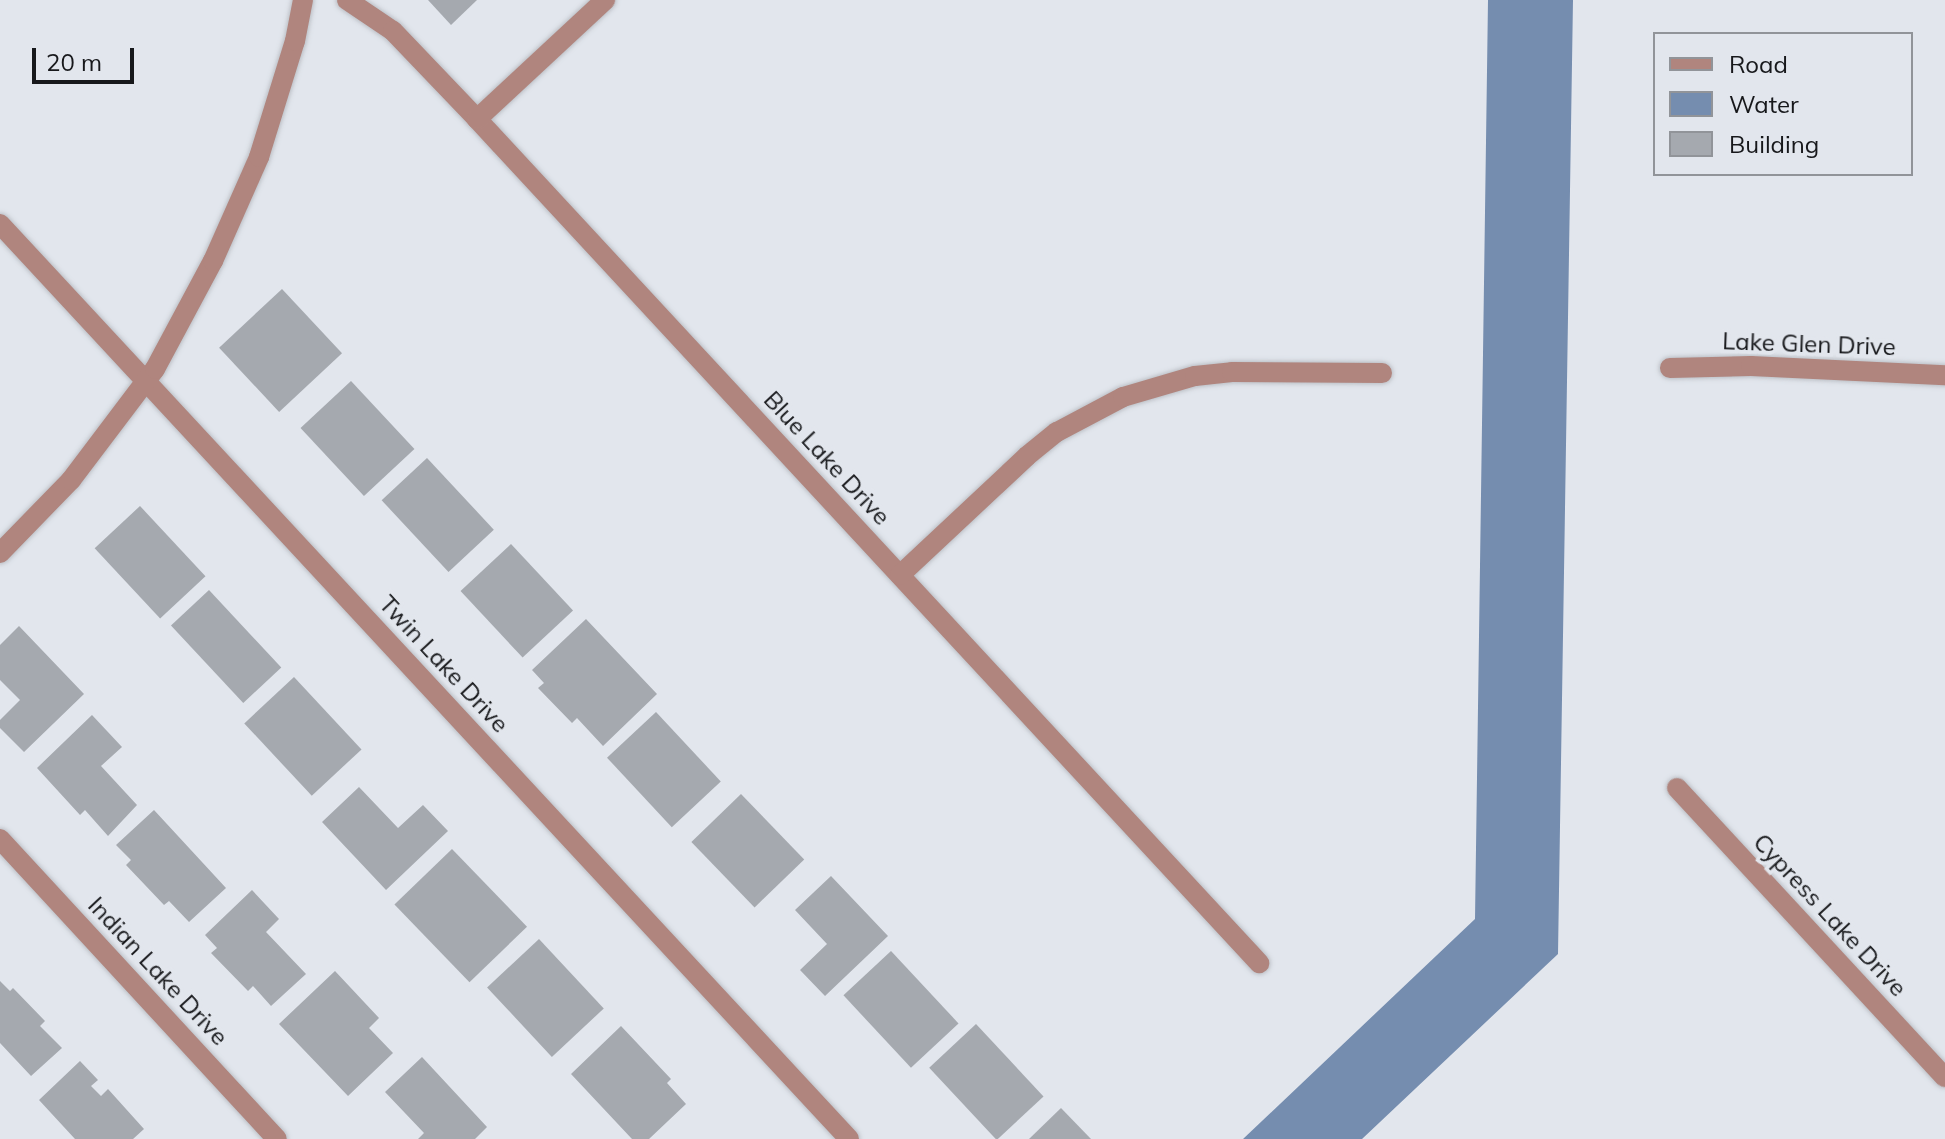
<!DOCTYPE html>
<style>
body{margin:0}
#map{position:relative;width:1945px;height:1139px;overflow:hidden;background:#e2e6ed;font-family:Mulish,sans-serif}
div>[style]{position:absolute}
.water>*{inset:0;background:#758daf}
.building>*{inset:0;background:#a5a9af;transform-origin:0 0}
.roads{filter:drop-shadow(0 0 2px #bdc1c7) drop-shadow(0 0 2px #bdc1c7)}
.minor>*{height:20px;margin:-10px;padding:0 10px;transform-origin:10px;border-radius:10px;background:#b0857e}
span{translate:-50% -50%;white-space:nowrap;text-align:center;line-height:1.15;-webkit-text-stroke:7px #e2e6ed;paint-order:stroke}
.street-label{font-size:24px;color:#17181b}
.legend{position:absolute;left:1653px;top:32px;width:260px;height:144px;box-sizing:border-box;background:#e2e6ed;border:2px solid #919499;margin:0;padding:10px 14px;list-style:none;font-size:24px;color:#17181b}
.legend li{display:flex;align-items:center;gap:16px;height:40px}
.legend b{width:40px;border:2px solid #919499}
.scale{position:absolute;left:32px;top:48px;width:102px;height:36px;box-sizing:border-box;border:4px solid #17181b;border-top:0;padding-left:10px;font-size:24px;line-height:28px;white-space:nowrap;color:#17181b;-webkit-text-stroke:6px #e2e6ed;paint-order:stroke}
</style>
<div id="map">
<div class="water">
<i style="clip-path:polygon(1488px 0,1573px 0,1558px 954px,1362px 1139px,1243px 1139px,1475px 919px)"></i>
</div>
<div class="building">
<i style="clip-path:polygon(428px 0,477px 0,451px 25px)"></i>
<i style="left:282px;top:289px;width:88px;height:86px;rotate:47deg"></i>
<i style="left:351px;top:381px;width:93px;height:69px;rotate:47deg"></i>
<i style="left:427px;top:458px;width:98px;height:62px;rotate:47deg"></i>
<i style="left:140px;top:506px;width:96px;height:62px;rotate:47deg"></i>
<i style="left:511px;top:544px;width:91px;height:69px;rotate:47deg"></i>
<i style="left:209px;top:590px;width:106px;height:52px;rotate:47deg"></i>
<i style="clip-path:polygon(586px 619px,657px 694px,603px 746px,577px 718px,572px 723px,538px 688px,544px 683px,532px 670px)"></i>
<i style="clip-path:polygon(19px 626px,84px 694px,24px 752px,0 728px,0 720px,20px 700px,0 680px,0 645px)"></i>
<i style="left:294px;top:677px;width:99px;height:68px;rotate:47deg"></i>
<i style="left:656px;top:712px;width:95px;height:67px;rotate:47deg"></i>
<i style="clip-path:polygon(92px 715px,122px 747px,101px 766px,137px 805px,108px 836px,85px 810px,80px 815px,37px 768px)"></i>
<i style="clip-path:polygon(359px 787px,398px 828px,423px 805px,448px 831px,386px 890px,322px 822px)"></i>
<i style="left:741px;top:794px;width:91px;height:69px;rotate:46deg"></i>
<i style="clip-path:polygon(154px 810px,226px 888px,189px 922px,169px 901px,164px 905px,126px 865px,131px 860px,116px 845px)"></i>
<i style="left:452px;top:849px;width:108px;height:80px;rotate:46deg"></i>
<i style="clip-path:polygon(831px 876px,888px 936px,825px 996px,800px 970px,827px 944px,795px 910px)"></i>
<i style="clip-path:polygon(252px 890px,279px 919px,266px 932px,306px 974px,271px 1006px,253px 986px,248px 991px,211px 953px,217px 948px,205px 935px)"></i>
<i style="left:539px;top:939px;width:95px;height:71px;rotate:47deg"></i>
<i style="left:891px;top:951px;width:99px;height:65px;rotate:47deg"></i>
<i style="clip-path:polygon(335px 971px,379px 1018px,369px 1028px,393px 1053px,348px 1096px,279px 1024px)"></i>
<i style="clip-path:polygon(0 981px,10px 991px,13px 988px,45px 1021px,40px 1026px,62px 1048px,31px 1076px,0 1043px)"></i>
<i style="left:976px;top:1024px;width:99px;height:64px;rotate:47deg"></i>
<i style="clip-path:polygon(621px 1026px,671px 1079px,667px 1083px,686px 1104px,649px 1139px,632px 1139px,571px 1074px)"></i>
<i style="clip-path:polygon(422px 1057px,487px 1127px,475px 1139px,418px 1139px,424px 1133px,385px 1092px)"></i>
<i style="clip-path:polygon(80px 1061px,98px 1080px,91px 1086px,101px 1096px,108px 1089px,144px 1129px,133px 1139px,75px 1139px,39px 1100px)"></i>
<i style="clip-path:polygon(1061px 1108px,1091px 1139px,1029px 1139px)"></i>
</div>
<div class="roads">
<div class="minor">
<i style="left:347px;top:0;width:55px;rotate:34deg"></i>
<i style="left:393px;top:31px;width:122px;rotate:46.3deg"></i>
<i style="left:477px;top:119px;width:1151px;rotate:47.18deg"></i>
<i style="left:477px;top:119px;width:175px;rotate:-42.9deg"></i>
<i style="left:0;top:224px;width:1248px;rotate:47.14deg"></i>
<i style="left:1670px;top:368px;width:81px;rotate:-1.4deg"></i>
<i style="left:1751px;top:366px;width:194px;rotate:2.7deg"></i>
<i style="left:0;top:553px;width:102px;rotate:-45.8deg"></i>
<i style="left:71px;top:480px;width:139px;rotate:-52.9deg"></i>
<i style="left:155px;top:369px;width:123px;rotate:-61.8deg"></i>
<i style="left:213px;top:261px;width:114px;rotate:-66.1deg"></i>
<i style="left:259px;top:157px;width:121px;rotate:-72.8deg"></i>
<i style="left:295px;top:41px;width:42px;rotate:-79deg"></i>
<i style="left:900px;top:575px;width:174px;rotate:-43.1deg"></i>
<i style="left:1027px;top:456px;width:38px;rotate:-39deg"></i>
<i style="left:1057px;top:432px;width:75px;rotate:-27.9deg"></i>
<i style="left:1123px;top:397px;width:75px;rotate:-16.3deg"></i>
<i style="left:1195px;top:376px;width:37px;rotate:-6deg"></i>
<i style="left:1232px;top:372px;width:150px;rotate:0.4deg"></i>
<i style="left:1677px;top:788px;width:394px;rotate:47.2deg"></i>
<i style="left:0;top:839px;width:408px;rotate:47.3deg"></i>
</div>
</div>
<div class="street-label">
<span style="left:1809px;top:344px;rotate:2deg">Lake Glen Drive</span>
<span style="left:827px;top:458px;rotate:47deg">Blue Lake Drive</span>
<span style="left:444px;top:664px;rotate:47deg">Twin Lake Drive</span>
<span style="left:1830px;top:915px;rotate:47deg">Cypress Lake Drive</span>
<span style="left:158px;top:971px;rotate:47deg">Indian Lake Drive</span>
</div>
<ul class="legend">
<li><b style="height:10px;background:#b0857e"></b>Road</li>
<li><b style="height:22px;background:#758daf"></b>Water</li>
<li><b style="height:22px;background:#a5a9af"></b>Building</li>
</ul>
<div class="scale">20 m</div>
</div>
